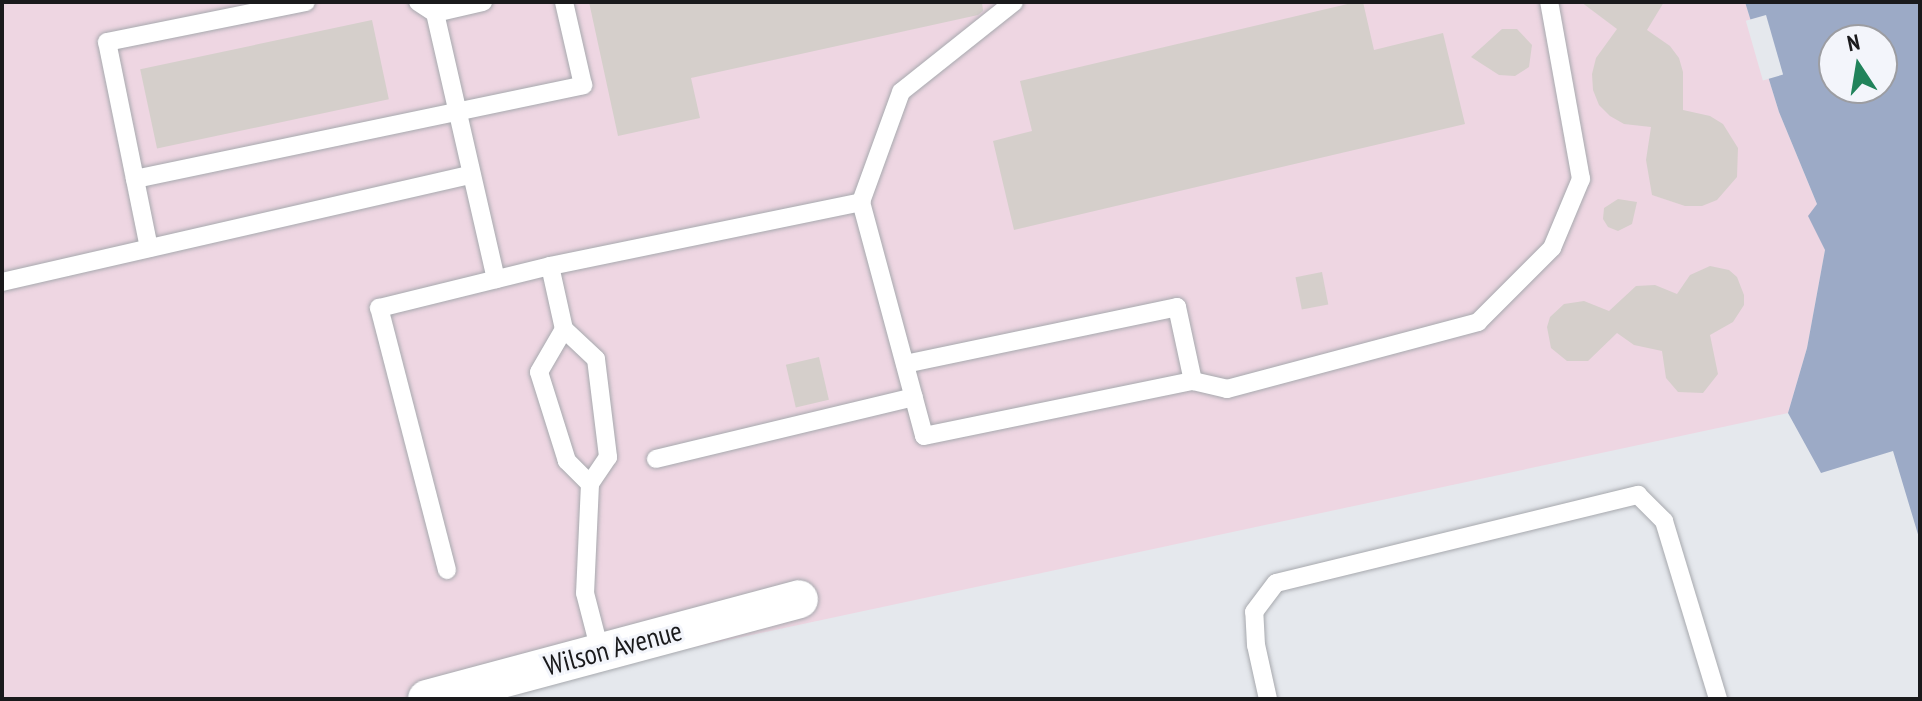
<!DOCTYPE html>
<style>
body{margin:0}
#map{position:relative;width:1922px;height:701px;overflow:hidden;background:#e5e8ed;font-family:"PT Sans Narrow",sans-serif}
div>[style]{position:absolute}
.industrial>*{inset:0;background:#eed6e2}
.water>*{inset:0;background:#9caac6}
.pier>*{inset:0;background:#e5e8ed;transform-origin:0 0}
.building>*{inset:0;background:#d5cfcb;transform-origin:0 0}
.roads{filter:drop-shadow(0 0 2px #a7a9ae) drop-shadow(0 0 2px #a7a9ae)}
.service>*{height:18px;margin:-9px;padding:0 9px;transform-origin:9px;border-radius:9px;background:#fff}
.minor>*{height:38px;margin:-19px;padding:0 19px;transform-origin:19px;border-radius:19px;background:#fff}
span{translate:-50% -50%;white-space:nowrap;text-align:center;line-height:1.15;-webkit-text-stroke:6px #f3f5fb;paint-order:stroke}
.street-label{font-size:28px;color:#1a1a1c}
.frame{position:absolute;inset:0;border:4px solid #1a1a1c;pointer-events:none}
.north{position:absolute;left:1818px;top:24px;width:80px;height:80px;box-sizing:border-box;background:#f3f5fb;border:2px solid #9c9da2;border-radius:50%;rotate:348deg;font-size:22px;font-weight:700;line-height:32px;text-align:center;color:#1a1a1c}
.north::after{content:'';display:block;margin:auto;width:28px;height:36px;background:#21835b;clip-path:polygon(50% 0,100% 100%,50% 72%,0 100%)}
</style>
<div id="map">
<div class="industrial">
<i style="clip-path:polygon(2px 2px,1745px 2px,1779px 112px,1817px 204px,1809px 216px,1825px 250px,1807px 348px,1788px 413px,453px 699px,2px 699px)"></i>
</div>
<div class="water">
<i style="clip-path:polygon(evenodd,1745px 2px,1920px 2px,1920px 541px,1893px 451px,1821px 473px,1788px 413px,1807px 348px,1825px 250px,1808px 216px,1817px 204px,1779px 112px,1745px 2px,1834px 40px,1882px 40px,1882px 88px,1834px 88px,1834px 40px)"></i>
</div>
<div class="pier">
<i style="left:1766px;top:15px;width:62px;height:21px;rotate:74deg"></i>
</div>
<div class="building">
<i style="clip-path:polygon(589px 2px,982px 2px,983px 11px,978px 15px,691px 78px,700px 118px,618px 136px)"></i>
<i style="clip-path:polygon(1356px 2px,1363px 2px,1374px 50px,1443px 33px,1465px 124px,1014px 230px,993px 141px,1032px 131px,1020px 81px)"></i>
<i style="clip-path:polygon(1581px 2px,1664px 2px,1647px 30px,1670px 46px,1679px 58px,1683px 72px,1683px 110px,1710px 116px,1723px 124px,1738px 148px,1737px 177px,1717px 200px,1702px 206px,1685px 206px,1652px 195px,1646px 160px,1651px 127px,1624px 124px,1610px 116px,1599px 105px,1593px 90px,1592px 74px,1596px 58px,1617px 29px)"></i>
<i style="left:372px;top:20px;width:81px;height:237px;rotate:78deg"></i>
<i style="clip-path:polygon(1502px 29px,1517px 29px,1532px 45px,1529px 67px,1515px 76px,1499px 75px,1471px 57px)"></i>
<i style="clip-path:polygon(1618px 199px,1637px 202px,1632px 224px,1618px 231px,1608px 227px,1603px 219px,1604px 208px)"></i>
<i style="clip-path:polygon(1710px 266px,1729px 270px,1737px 277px,1744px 295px,1744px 305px,1733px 322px,1710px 335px,1718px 374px,1703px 393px,1678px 392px,1666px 378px,1662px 351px,1634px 345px,1617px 333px,1588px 361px,1567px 361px,1551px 348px,1547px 327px,1550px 317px,1564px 304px,1584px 301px,1609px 311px,1636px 286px,1655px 285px,1677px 294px,1690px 275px)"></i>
<i style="left:1322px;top:272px;width:33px;height:27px;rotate:79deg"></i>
<i style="left:819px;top:357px;width:44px;height:34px;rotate:77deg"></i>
</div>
<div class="roads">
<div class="service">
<i style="left:418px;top:2px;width:20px;rotate:33deg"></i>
<i style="left:483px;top:2px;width:49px;rotate:167.1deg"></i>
<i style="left:435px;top:13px;width:273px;rotate:77.1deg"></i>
<i style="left:1014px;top:2px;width:144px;rotate:141.5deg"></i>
<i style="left:901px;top:92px;width:117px;rotate:110deg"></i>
<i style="left:861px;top:202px;width:242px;rotate:74.9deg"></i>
<i style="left:924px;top:436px;width:275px;rotate:-11.6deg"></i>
<i style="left:1193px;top:381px;width:35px;rotate:13deg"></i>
<i style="left:1227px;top:389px;width:260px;rotate:-14.9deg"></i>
<i style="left:1478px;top:322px;width:105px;rotate:-45deg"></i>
<i style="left:1552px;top:248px;width:75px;rotate:-67.2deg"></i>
<i style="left:1581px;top:179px;width:180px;rotate:-100.2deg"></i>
<i style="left:135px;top:179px;width:458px;rotate:-11.8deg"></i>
<i style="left:583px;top:85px;width:85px;rotate:-102.9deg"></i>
<i style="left:149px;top:248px;width:210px;rotate:-101.5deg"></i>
<i style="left:107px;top:42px;width:203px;rotate:-11.4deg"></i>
<i style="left:550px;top:266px;width:65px;rotate:77.5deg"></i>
<i style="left:564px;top:329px;width:44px;rotate:43.2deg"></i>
<i style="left:596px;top:359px;width:99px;rotate:83deg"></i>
<i style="left:608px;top:457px;width:32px;rotate:124deg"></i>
<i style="left:590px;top:484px;width:33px;rotate:-135deg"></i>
<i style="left:567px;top:461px;width:93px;rotate:-107.5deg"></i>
<i style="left:539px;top:372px;width:50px;rotate:-59.8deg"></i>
<i style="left:2px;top:282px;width:481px;rotate:-12.9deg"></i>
<i style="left:905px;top:364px;width:278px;rotate:-11.8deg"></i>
<i style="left:1177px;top:307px;width:76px;rotate:77.8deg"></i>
<i style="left:656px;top:459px;width:265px;rotate:-13.5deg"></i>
<i style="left:590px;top:484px;width:109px;rotate:92.6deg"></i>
<i style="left:585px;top:593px;width:60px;rotate:75.5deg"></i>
<i style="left:447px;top:570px;width:271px;rotate:-104.5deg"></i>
<i style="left:379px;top:308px;width:176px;rotate:-13.8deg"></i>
<i style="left:550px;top:266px;width:318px;rotate:-11.6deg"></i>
<i style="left:1268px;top:699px;width:55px;rotate:-102.5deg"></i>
<i style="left:1256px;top:645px;width:33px;rotate:-93deg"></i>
<i style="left:1254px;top:612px;width:36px;rotate:-53deg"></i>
<i style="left:1276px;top:583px;width:373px;rotate:-13.7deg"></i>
<i style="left:1638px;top:495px;width:37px;rotate:45deg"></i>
<i style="left:1664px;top:521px;width:186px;rotate:73.1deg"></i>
</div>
<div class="minor">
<i style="left:427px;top:699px;width:385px;rotate:-15deg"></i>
</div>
</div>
<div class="street-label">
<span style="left:613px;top:648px;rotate:-15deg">Wilson Avenue</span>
</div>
<div class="frame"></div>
<div class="north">N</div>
</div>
